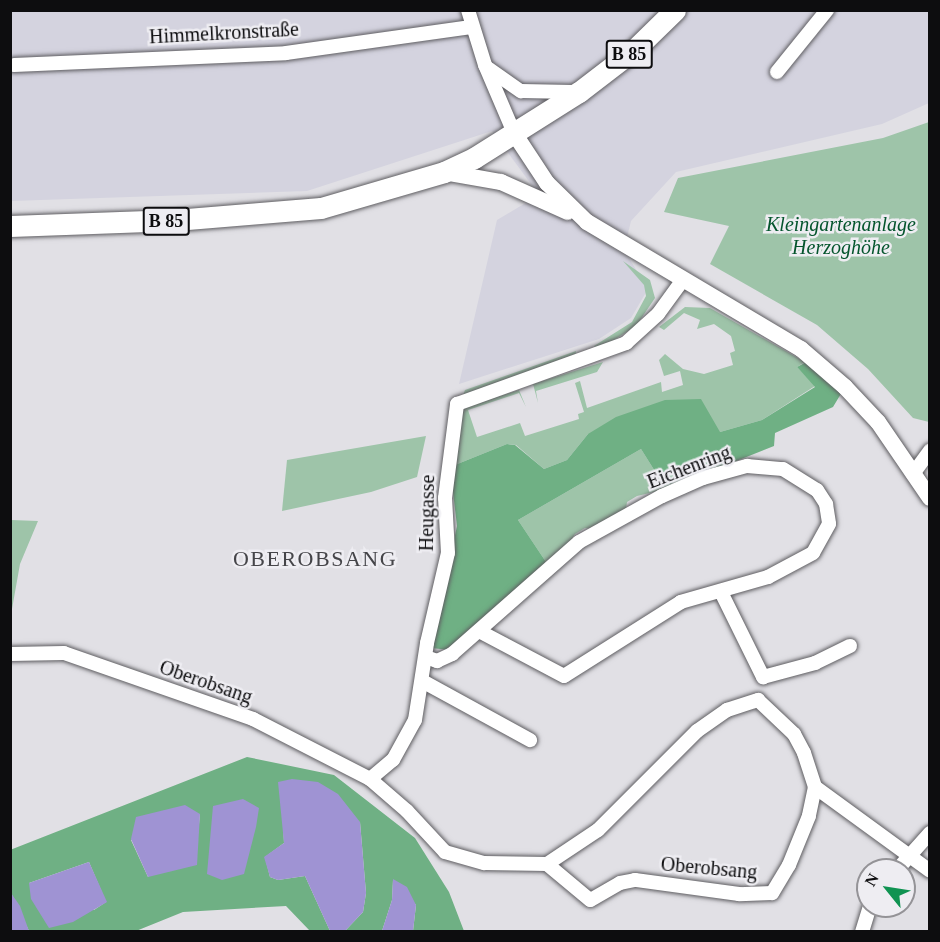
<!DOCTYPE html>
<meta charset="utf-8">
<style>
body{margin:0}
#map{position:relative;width:940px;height:942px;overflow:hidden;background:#e1e0e5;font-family:"Times New Roman",serif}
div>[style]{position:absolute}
.built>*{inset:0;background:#d4d3df}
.green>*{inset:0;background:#9ec4a9}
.forest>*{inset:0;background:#6fb084}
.water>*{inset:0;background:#9f93d3}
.roads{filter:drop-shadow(0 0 2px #5e5d61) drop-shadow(0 0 2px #5e5d61)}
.minor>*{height:14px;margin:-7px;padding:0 7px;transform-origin:7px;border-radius:7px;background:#fff}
.tertiary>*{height:16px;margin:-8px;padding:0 8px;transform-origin:8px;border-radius:8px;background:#fff}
.primary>*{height:21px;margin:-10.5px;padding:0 10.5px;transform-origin:10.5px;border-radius:10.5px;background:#fff}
span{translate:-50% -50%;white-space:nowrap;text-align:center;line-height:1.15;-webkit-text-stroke:5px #eeedf2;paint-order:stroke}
.shield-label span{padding:2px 4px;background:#eeedf2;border:2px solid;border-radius:4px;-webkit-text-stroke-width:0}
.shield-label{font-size:18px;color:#0d0d0f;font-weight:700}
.street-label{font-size:20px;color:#0d0d0f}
.park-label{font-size:20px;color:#04552d;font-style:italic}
.quarter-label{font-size:22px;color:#454549;letter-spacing:1.5px}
.frame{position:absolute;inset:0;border:12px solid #0d0d0f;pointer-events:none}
.north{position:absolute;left:856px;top:858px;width:60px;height:60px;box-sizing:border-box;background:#eeedf2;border:2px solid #949397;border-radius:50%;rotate:300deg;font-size:16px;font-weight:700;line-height:24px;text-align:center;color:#0d0d0f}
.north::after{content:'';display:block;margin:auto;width:21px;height:27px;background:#109352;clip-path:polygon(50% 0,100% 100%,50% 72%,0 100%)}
</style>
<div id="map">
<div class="built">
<i style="clip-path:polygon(10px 11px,929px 11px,929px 103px,882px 124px,676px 172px,631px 221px,624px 250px,648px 289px,631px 318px,599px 339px,459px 384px,497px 220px,539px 195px,492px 131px,307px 191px,11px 201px)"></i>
</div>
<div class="green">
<i style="clip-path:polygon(929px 122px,930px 122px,929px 422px,913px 418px,868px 369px,817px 325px,710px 264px,729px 226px,664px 212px,678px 178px,883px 138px)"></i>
<i style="clip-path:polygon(623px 261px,650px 280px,655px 298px,636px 326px,598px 350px,594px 346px,632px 322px,646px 296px,644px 285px)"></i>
<i style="clip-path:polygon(685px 307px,710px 308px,805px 362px,797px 367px,815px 386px,762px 420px,720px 432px,588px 434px,567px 460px,544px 469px,516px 445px,507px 444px,450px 467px,464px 407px,519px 390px,526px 407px,519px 393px,468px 410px,477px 437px,520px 423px,525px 436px,579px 419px,578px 414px,584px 412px,575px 383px,580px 381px,587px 408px,661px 382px,662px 392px,683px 385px,680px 371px,664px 376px,659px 360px,665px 354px,683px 369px,704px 374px,733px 365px,730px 353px,735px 351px,731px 336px,714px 324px,697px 329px,700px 320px,684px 313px,664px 330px,659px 327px)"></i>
<i style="clip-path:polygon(576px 351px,575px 358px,463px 395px,465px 390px)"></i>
<i style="clip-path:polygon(603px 362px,597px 372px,536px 391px,538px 403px,533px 384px)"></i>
<i style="clip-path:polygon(426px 436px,417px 477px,371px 492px,282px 511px,287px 460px)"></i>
<i style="clip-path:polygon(641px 449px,666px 489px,637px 496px,627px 502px,626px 509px,593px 529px,585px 528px,575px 534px,567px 547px,546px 562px,518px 520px)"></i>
<i style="clip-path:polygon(11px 520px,38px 521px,20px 564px,12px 609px)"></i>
</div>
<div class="forest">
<i style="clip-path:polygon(812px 359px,845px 387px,833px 407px,775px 433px,774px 446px,666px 489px,641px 449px,518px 520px,546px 562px,450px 650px,431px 648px,457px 526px,450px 467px,507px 444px,515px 445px,544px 469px,567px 460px,588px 434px,616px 417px,665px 400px,701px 399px,720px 432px,762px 420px,815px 387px,797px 367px)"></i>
<i style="clip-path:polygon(evenodd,247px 757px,334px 775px,415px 838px,449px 892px,464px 931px,413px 931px,416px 905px,393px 880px,392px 900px,382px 931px,345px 931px,363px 912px,366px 893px,360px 822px,283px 823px,284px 843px,265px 857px,270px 877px,278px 880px,305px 876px,330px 931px,310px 931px,286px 906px,183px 912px,136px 931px,29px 931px,11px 893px,10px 850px,247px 757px,200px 814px,198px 834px,148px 877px,131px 840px,200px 814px,247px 757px,89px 862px,106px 902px,94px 910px,29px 883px,89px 862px)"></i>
</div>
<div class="water">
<i style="clip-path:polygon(292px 779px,318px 782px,338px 794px,360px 822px,366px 893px,363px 912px,345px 931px,330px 931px,305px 876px,278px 880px,270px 877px,264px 857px,284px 843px,278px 782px)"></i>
<i style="clip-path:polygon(243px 799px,259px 808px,256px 827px,244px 874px,222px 880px,207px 874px,213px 806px)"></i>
<i style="clip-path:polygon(185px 805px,200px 814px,197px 865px,148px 877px,131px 839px,136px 817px)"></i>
<i style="clip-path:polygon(89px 862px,107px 902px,73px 922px,49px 928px,31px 899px,29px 883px)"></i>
<i style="clip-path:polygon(393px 879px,407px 887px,416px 905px,413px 931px,382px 931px,392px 900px)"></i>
<i style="clip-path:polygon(11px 893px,20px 906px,29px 931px,11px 931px)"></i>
</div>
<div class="roads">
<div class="minor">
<i style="left:468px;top:10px;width:58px;rotate:72.8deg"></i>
<i style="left:485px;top:65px;width:74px;rotate:66.9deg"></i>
<i style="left:14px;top:65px;width:272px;rotate:-2.5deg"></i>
<i style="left:286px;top:53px;width:187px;rotate:-8deg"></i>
<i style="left:489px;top:69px;width:39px;rotate:35deg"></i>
<i style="left:521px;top:91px;width:52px;rotate:1.1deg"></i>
<i style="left:777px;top:72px;width:80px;rotate:-51.1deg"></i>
<i style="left:913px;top:474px;width:29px;rotate:-54deg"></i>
<i style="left:722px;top:594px;width:93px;rotate:63.7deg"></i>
<i style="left:10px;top:654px;width:54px;rotate:-1.1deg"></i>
<i style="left:64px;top:653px;width:200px;rotate:19.2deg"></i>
<i style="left:253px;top:719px;width:131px;rotate:27.1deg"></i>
<i style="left:370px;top:779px;width:49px;rotate:40.9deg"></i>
<i style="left:407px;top:811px;width:56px;rotate:47.2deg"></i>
<i style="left:445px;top:852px;width:41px;rotate:15.8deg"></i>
<i style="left:484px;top:863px;width:63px;rotate:0.9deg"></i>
<i style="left:547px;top:864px;width:61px;rotate:-33.7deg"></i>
<i style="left:598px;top:830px;width:140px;rotate:-45deg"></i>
<i style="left:697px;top:731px;width:37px;rotate:-35deg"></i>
<i style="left:727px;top:710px;width:33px;rotate:-18deg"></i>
<i style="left:758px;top:700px;width:50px;rotate:43.4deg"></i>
<i style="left:794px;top:734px;width:21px;rotate:62deg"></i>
<i style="left:804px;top:753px;width:36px;rotate:72deg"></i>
<i style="left:815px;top:787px;width:30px;rotate:102deg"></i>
<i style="left:809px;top:816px;width:53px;rotate:112.2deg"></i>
<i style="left:789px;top:865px;width:33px;rotate:121deg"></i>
<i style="left:772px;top:893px;width:33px;rotate:178deg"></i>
<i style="left:739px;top:894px;width:105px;rotate:-172.3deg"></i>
<i style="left:635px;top:880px;width:15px;rotate:169deg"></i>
<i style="left:620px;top:883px;width:34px;rotate:150deg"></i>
<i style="left:590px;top:900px;width:56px;rotate:-140.1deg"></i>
<i style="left:426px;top:657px;width:12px;rotate:20deg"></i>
<i style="left:437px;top:661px;width:17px;rotate:-25deg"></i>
<i style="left:452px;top:654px;width:169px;rotate:-41.4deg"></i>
<i style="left:579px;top:542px;width:95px;rotate:-29deg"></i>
<i style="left:662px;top:496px;width:45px;rotate:-23.7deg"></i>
<i style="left:703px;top:478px;width:46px;rotate:-15.3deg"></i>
<i style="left:747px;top:466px;width:36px;rotate:5deg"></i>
<i style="left:783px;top:469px;width:40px;rotate:32deg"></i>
<i style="left:817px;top:490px;width:17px;rotate:57deg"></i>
<i style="left:826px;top:504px;width:20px;rotate:81deg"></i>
<i style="left:829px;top:524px;width:33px;rotate:119deg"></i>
<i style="left:813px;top:553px;width:51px;rotate:151.9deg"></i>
<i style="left:768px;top:577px;width:91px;rotate:164deg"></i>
<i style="left:681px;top:602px;width:138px;rotate:147.7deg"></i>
<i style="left:564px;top:676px;width:96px;rotate:-152.1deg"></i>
<i style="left:763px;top:677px;width:54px;rotate:-15.1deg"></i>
<i style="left:815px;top:663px;width:39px;rotate:-26deg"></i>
<i style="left:424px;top:682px;width:121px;rotate:28.7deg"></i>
<i style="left:370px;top:779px;width:30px;rotate:-40deg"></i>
<i style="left:393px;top:760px;width:46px;rotate:-61.2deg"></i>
<i style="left:415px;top:720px;width:78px;rotate:-81.1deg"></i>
<i style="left:427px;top:643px;width:92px;rotate:-76.9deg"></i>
<i style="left:448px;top:553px;width:55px;rotate:-93.1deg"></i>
<i style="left:445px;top:498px;width:95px;rotate:-82.7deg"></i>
<i style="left:457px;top:404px;width:180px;rotate:-19.8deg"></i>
<i style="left:626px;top:343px;width:43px;rotate:-42.2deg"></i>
<i style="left:658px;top:314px;width:41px;rotate:-54deg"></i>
<i style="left:815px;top:787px;width:142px;rotate:36.1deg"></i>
<i style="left:897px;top:870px;width:50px;rotate:-48.3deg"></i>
<i style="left:862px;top:932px;width:27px;rotate:-73deg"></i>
</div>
<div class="tertiary">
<i style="left:514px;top:133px;width:60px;rotate:56.6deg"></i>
<i style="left:547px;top:183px;width:56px;rotate:44.3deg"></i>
<i style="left:587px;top:222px;width:249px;rotate:30.7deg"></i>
<i style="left:801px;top:349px;width:58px;rotate:40.8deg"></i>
<i style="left:845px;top:387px;width:48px;rotate:46.7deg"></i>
<i style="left:878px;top:422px;width:92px;rotate:55.6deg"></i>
<i style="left:444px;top:172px;width:58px;rotate:10deg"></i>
<i style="left:501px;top:182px;width:73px;rotate:24.1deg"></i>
</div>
<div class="primary">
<i style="left:10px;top:226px;width:165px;rotate:-2.1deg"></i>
<i style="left:175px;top:220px;width:146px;rotate:-4.7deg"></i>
<i style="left:321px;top:208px;width:128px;rotate:-16.3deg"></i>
<i style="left:444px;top:172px;width:33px;rotate:-25deg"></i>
<i style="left:474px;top:158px;width:124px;rotate:-32.2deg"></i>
<i style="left:579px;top:92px;width:71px;rotate:-37.5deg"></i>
<i style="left:635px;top:49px;width:56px;rotate:-44.3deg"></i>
</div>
</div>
<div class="shield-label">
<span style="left:629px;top:54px">B 85</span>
<span style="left:166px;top:221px">B 85</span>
</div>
<div class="street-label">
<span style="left:224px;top:33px;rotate:-3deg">Himmelkronstraße</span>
<span style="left:689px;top:467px;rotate:-21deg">Eichenring</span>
<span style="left:427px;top:513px;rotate:-89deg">Heugasse</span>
<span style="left:206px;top:682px;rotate:19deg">Oberobsang</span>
<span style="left:709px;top:868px;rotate:5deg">Oberobsang</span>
</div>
<div class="park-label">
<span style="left:841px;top:236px">Kleingartenanlage<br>Herzoghöhe</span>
</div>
<div class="quarter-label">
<span style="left:315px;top:559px">OBEROBSANG</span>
</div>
<div class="frame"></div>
<div class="north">N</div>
</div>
